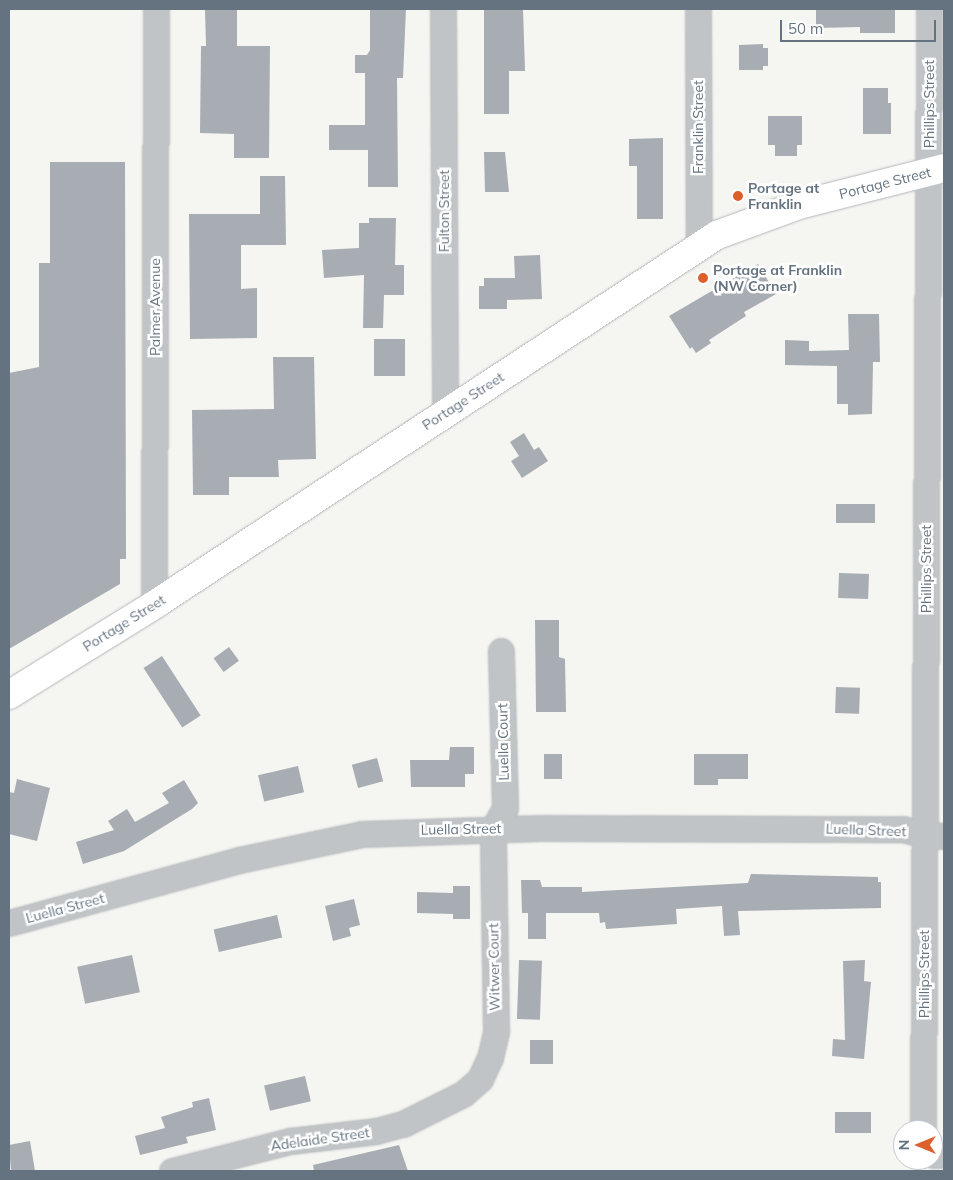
<!DOCTYPE html>
<style>
body{margin:0}
#map{position:relative;width:953px;height:1180px;overflow:hidden;background:#f5f5f1;font-family:Mulish,sans-serif}
div>[style]{position:absolute}
.building>*{inset:0;background:#a7adb3;transform-origin:0 0}
.roads{filter:drop-shadow(0 0 1px #b3b7bb) drop-shadow(0 0 1px #b3b7bb)}
.minor>*{height:25px;margin:-12.5px;padding:0 12.5px;transform-origin:12.5px;border-radius:12.5px;background:#c0c4c7}
.secondary>*{height:28px;margin:-14px;padding:0 14px;transform-origin:14px;border-radius:14px;background:#fff}
.dots>*{width:14px;height:14px;translate:-50% -50%;box-sizing:border-box;border:2px solid #fff;border-radius:50%}
span{translate:-50% -50%;white-space:nowrap;text-align:center;line-height:1.15;-webkit-text-stroke:5px #fff;paint-order:stroke}
.street-label{font-size:14px;color:#657381}
.poi-label{font-size:14px;color:#657381;font-weight:700}
.left{translate:0 -50%;text-align:left}
.frame{position:absolute;inset:0;border:10px solid #657381;pointer-events:none}
.north{position:absolute;left:893px;top:1120px;width:50px;height:50px;box-sizing:border-box;background:#fff;border:1px solid #c1c7cd;border-radius:50%;rotate:270deg;font-size:14px;font-weight:700;line-height:20px;text-align:center;color:#657381}
.north::after{content:'';display:block;margin:auto;width:18px;height:22px;background:#db602b;clip-path:polygon(50% 0,100% 100%,50% 72%,0 100%)}
.scale{position:absolute;left:780px;top:20px;width:156px;height:22px;box-sizing:border-box;border:2px solid #657381;border-top:0;padding-left:6px;font-size:15px;line-height:18px;white-space:nowrap;color:#657381;-webkit-text-stroke:4px #fff;paint-order:stroke}
</style>
<div id="map">
<div class="building">
<i style="clip-path:polygon(205px 9px,237px 9px,237px 46px,270px 46px,269px 158px,234px 158px,234px 134px,200px 133px,201px 46px,206px 46px)"></i>
<i style="clip-path:polygon(370px 9px,406px 9px,403px 78px,397px 78px,398px 187px,368px 187px,368px 150px,329px 150px,329px 125px,365px 125px,365px 73px,355px 73px,355px 55px,367px 55px,370px 50px)"></i>
<i style="clip-path:polygon(484px 9px,523px 9px,525px 71px,509px 71px,509px 114px,484px 114px)"></i>
<i style="clip-path:polygon(816px 9px,895px 9px,895px 33px,860px 33px,860px 27px,816px 28px)"></i>
<i style="clip-path:polygon(763px 44px,763px 48px,768px 48px,768px 66px,763px 66px,763px 70px,739px 70px,739px 45px)"></i>
<i style="clip-path:polygon(863px 88px,888px 88px,888px 103px,891px 103px,891px 134px,863px 134px)"></i>
<i style="clip-path:polygon(768px 116px,802px 116px,802px 145px,797px 145px,797px 156px,775px 156px,775px 145px,768px 145px)"></i>
<i style="clip-path:polygon(663px 138px,663px 219px,637px 219px,637px 166px,629px 166px,629px 139px)"></i>
<i style="clip-path:polygon(484px 152px,505px 152px,509px 192px,485px 192px)"></i>
<i style="clip-path:polygon(50px 162px,125px 162px,126px 559px,120px 559px,120px 584px,9px 649px,9px 373px,39px 367px,39px 263px,50px 263px)"></i>
<i style="clip-path:polygon(260px 176px,285px 176px,286px 245px,241px 245px,241px 289px,257px 288px,257px 338px,190px 339px,189px 214px,260px 214px)"></i>
<i style="clip-path:polygon(369px 218px,396px 218px,395px 265px,404px 265px,404px 295px,384px 295px,383px 328px,363px 328px,364px 275px,324px 278px,322px 250px,359px 248px,359px 223px,369px 223px)"></i>
<i style="clip-path:polygon(540px 255px,542px 299px,507px 300px,507px 309px,479px 309px,479px 286px,484px 286px,484px 278px,515px 278px,514px 256px)"></i>
<i style="clip-path:polygon(758px 264px,776px 294px,744px 312px,746px 316px,709px 340px,711px 343px,696px 353px,692px 347px,690px 349px,669px 316px)"></i>
<i style="clip-path:polygon(848px 314px,879px 314px,880px 362px,873px 362px,872px 414px,848px 415px,848px 404px,837px 404px,837px 366px,785px 365px,785px 340px,809px 341px,809px 351px,849px 350px)"></i>
<i style="left:374px;top:339px;width:31px;height:37px"></i>
<i style="clip-path:polygon(273px 357px,314px 357px,316px 459px,278px 460px,279px 477px,229px 477px,229px 495px,193px 495px,192px 410px,274px 409px)"></i>
<i style="clip-path:polygon(524px 433px,534px 450px,539px 447px,548px 461px,522px 478px,511px 461px,519px 456px,510px 442px)"></i>
<i style="left:836px;top:504px;width:39px;height:19px"></i>
<i style="left:839px;top:573px;width:30px;height:25px;rotate:2deg"></i>
<i style="clip-path:polygon(535px 620px,559px 620px,559px 657px,565px 659px,566px 712px,536px 712px)"></i>
<i style="left:229px;top:647px;width:17px;height:19px;rotate:54deg"></i>
<i style="left:162px;top:656px;width:71px;height:22px;rotate:57deg"></i>
<i style="left:836px;top:687px;width:24px;height:26px;rotate:2deg"></i>
<i style="clip-path:polygon(450px 747px,474px 747px,474px 774px,465px 774px,465px 787px,411px 787px,410px 760px,449px 760px)"></i>
<i style="left:544px;top:754px;width:18px;height:25px"></i>
<i style="clip-path:polygon(694px 754px,748px 754px,748px 779px,718px 779px,718px 785px,694px 785px)"></i>
<i style="left:377px;top:758px;width:24px;height:26px;rotate:75deg"></i>
<i style="left:298px;top:766px;width:27px;height:41px;rotate:77deg"></i>
<i style="clip-path:polygon(17px 779px,50px 788px,37px 841px,9px 834px,9px 792px,14px 793px)"></i>
<i style="clip-path:polygon(184px 780px,198px 803px,192px 809px,124px 851px,83px 864px,76px 842px,114px 830px,108px 821px,127px 809px,135px 822px,169px 803px,162px 793px)"></i>
<i style="clip-path:polygon(751px 874px,878px 877px,878px 882px,881px 882px,881px 908px,738px 911px,740px 935px,724px 936px,722px 906px,676px 909px,677px 924px,606px 929px,605px 922px,600px 923px,599px 913px,546px 913px,546px 939px,528px 939px,528px 913px,522px 913px,521px 880px,540px 880px,542px 887px,582px 887px,582px 892px,748px 883px)"></i>
<i style="clip-path:polygon(453px 886px,470px 886px,470px 919px,453px 919px,453px 914px,417px 913px,417px 892px,453px 893px)"></i>
<i style="clip-path:polygon(354px 899px,360px 925px,349px 928px,351px 936px,333px 941px,325px 906px)"></i>
<i style="left:277px;top:915px;width:23px;height:65px;rotate:77deg"></i>
<i style="left:132px;top:955px;width:38px;height:56px;rotate:78deg"></i>
<i style="left:519px;top:960px;width:23px;height:59px;rotate:2deg"></i>
<i style="clip-path:polygon(865px 960px,864px 981px,871px 982px,864px 1059px,832px 1056px,833px 1039px,845px 1040px,843px 961px)"></i>
<i style="left:530px;top:1040px;width:23px;height:24px"></i>
<i style="left:305px;top:1076px;width:26px;height:42px;rotate:77deg"></i>
<i style="clip-path:polygon(209px 1098px,216px 1130px,186px 1137px,188px 1143px,140px 1155px,135px 1136px,165px 1128px,161px 1117px,193px 1107px,192px 1102px)"></i>
<i style="left:871px;top:1112px;width:21px;height:36px;rotate:90deg"></i>
<i style="clip-path:polygon(30px 1141px,35px 1171px,11px 1171px,9px 1145px)"></i>
<i style="clip-path:polygon(399px 1145px,408px 1171px,314px 1171px,313px 1165px)"></i>
</div>
<div class="roads">
<div class="minor">
<i style="left:443px;top:9px;width:404px;rotate:89.7deg"></i>
<i style="left:698px;top:9px;width:237px;rotate:89.8deg"></i>
<i style="left:154px;top:605px;width:596px;rotate:-89.81deg"></i>
<i style="left:9px;top:923px;width:238px;rotate:-15.3deg"></i>
<i style="left:239px;top:860px;width:126px;rotate:-11.9deg"></i>
<i style="left:362px;top:834px;width:178px;rotate:-1.9deg"></i>
<i style="left:540px;top:828px;width:363px;rotate:0.2deg"></i>
<i style="left:903px;top:829px;width:22px;rotate:16deg"></i>
<i style="left:924px;top:835px;width:20px;rotate:3deg"></i>
<i style="left:923px;top:1130px;width:1121px;rotate:-89.69deg"></i>
<i style="left:933px;top:1155px;width:11px"></i>
<i style="left:172px;top:1171px;width:122px;rotate:-14.3deg"></i>
<i style="left:290px;top:1141px;width:87px;rotate:-6.6deg"></i>
<i style="left:376px;top:1131px;width:28px;rotate:-15deg"></i>
<i style="left:403px;top:1124px;width:67px;rotate:-26.6deg"></i>
<i style="left:463px;top:1094px;width:23px;rotate:-41deg"></i>
<i style="left:480px;top:1079px;width:23px;rotate:-65deg"></i>
<i style="left:490px;top:1058px;width:28px;rotate:-77deg"></i>
<i style="left:496px;top:1031px;width:202px;rotate:-90.9deg"></i>
<i style="left:493px;top:829px;width:24px;rotate:-60deg"></i>
<i style="left:505px;top:808px;width:157px;rotate:-91.5deg"></i>
</div>
<div class="secondary">
<i style="left:9px;top:695px;width:171px;rotate:-31.8deg"></i>
<i style="left:154px;top:605px;width:674px;rotate:-33.31deg"></i>
<i style="left:717px;top:235px;width:87px;rotate:-20.1deg"></i>
<i style="left:799px;top:205px;width:150px;rotate:-14.3deg"></i>
</div>
</div>
<div class="dots">
<i style="left:738px;top:196px;background:#db602b"></i>
<i style="left:703px;top:278px;background:#db602b"></i>
</div>
<div class="street-label">
<span style="left:929px;top:104px;rotate:-90deg">Phillips Street</span>
<span style="left:698px;top:127px;rotate:-90deg">Franklin Street</span>
<span style="left:885px;top:183px;rotate:-14deg">Portage Street</span>
<span style="left:444px;top:211px;rotate:-90deg">Fulton Street</span>
<span style="left:155px;top:307px;rotate:-90deg">Palmer Avenue</span>
<span style="left:463px;top:401px;rotate:-33deg">Portage Street</span>
<span style="left:926px;top:569px;rotate:-90deg">Phillips Street</span>
<span style="left:124px;top:623px;rotate:-32deg">Portage Street</span>
<span style="left:503px;top:742px;rotate:-91deg">Luella Court</span>
<span style="left:461px;top:829px;rotate:-1deg">Luella Street</span>
<span style="left:866px;top:830px;rotate:2deg">Luella Street</span>
<span style="left:65px;top:908px;rotate:-15deg">Luella Street</span>
<span style="left:494px;top:967px;rotate:-91deg">Witwer Court</span>
<span style="left:924px;top:974px;rotate:-90deg">Phillips Street</span>
<span style="left:320px;top:1139px;rotate:-8deg">Adelaide Street</span>
</div>
<div class="poi-label">
<span class="left" style="left:748px;top:196px">Portage at<br>Franklin</span>
<span class="left" style="left:713px;top:278px">Portage at Franklin<br>(NW Corner)</span>
</div>
<div class="frame"></div>
<div class="north">N</div>
<div class="scale">50 m</div>
</div>
